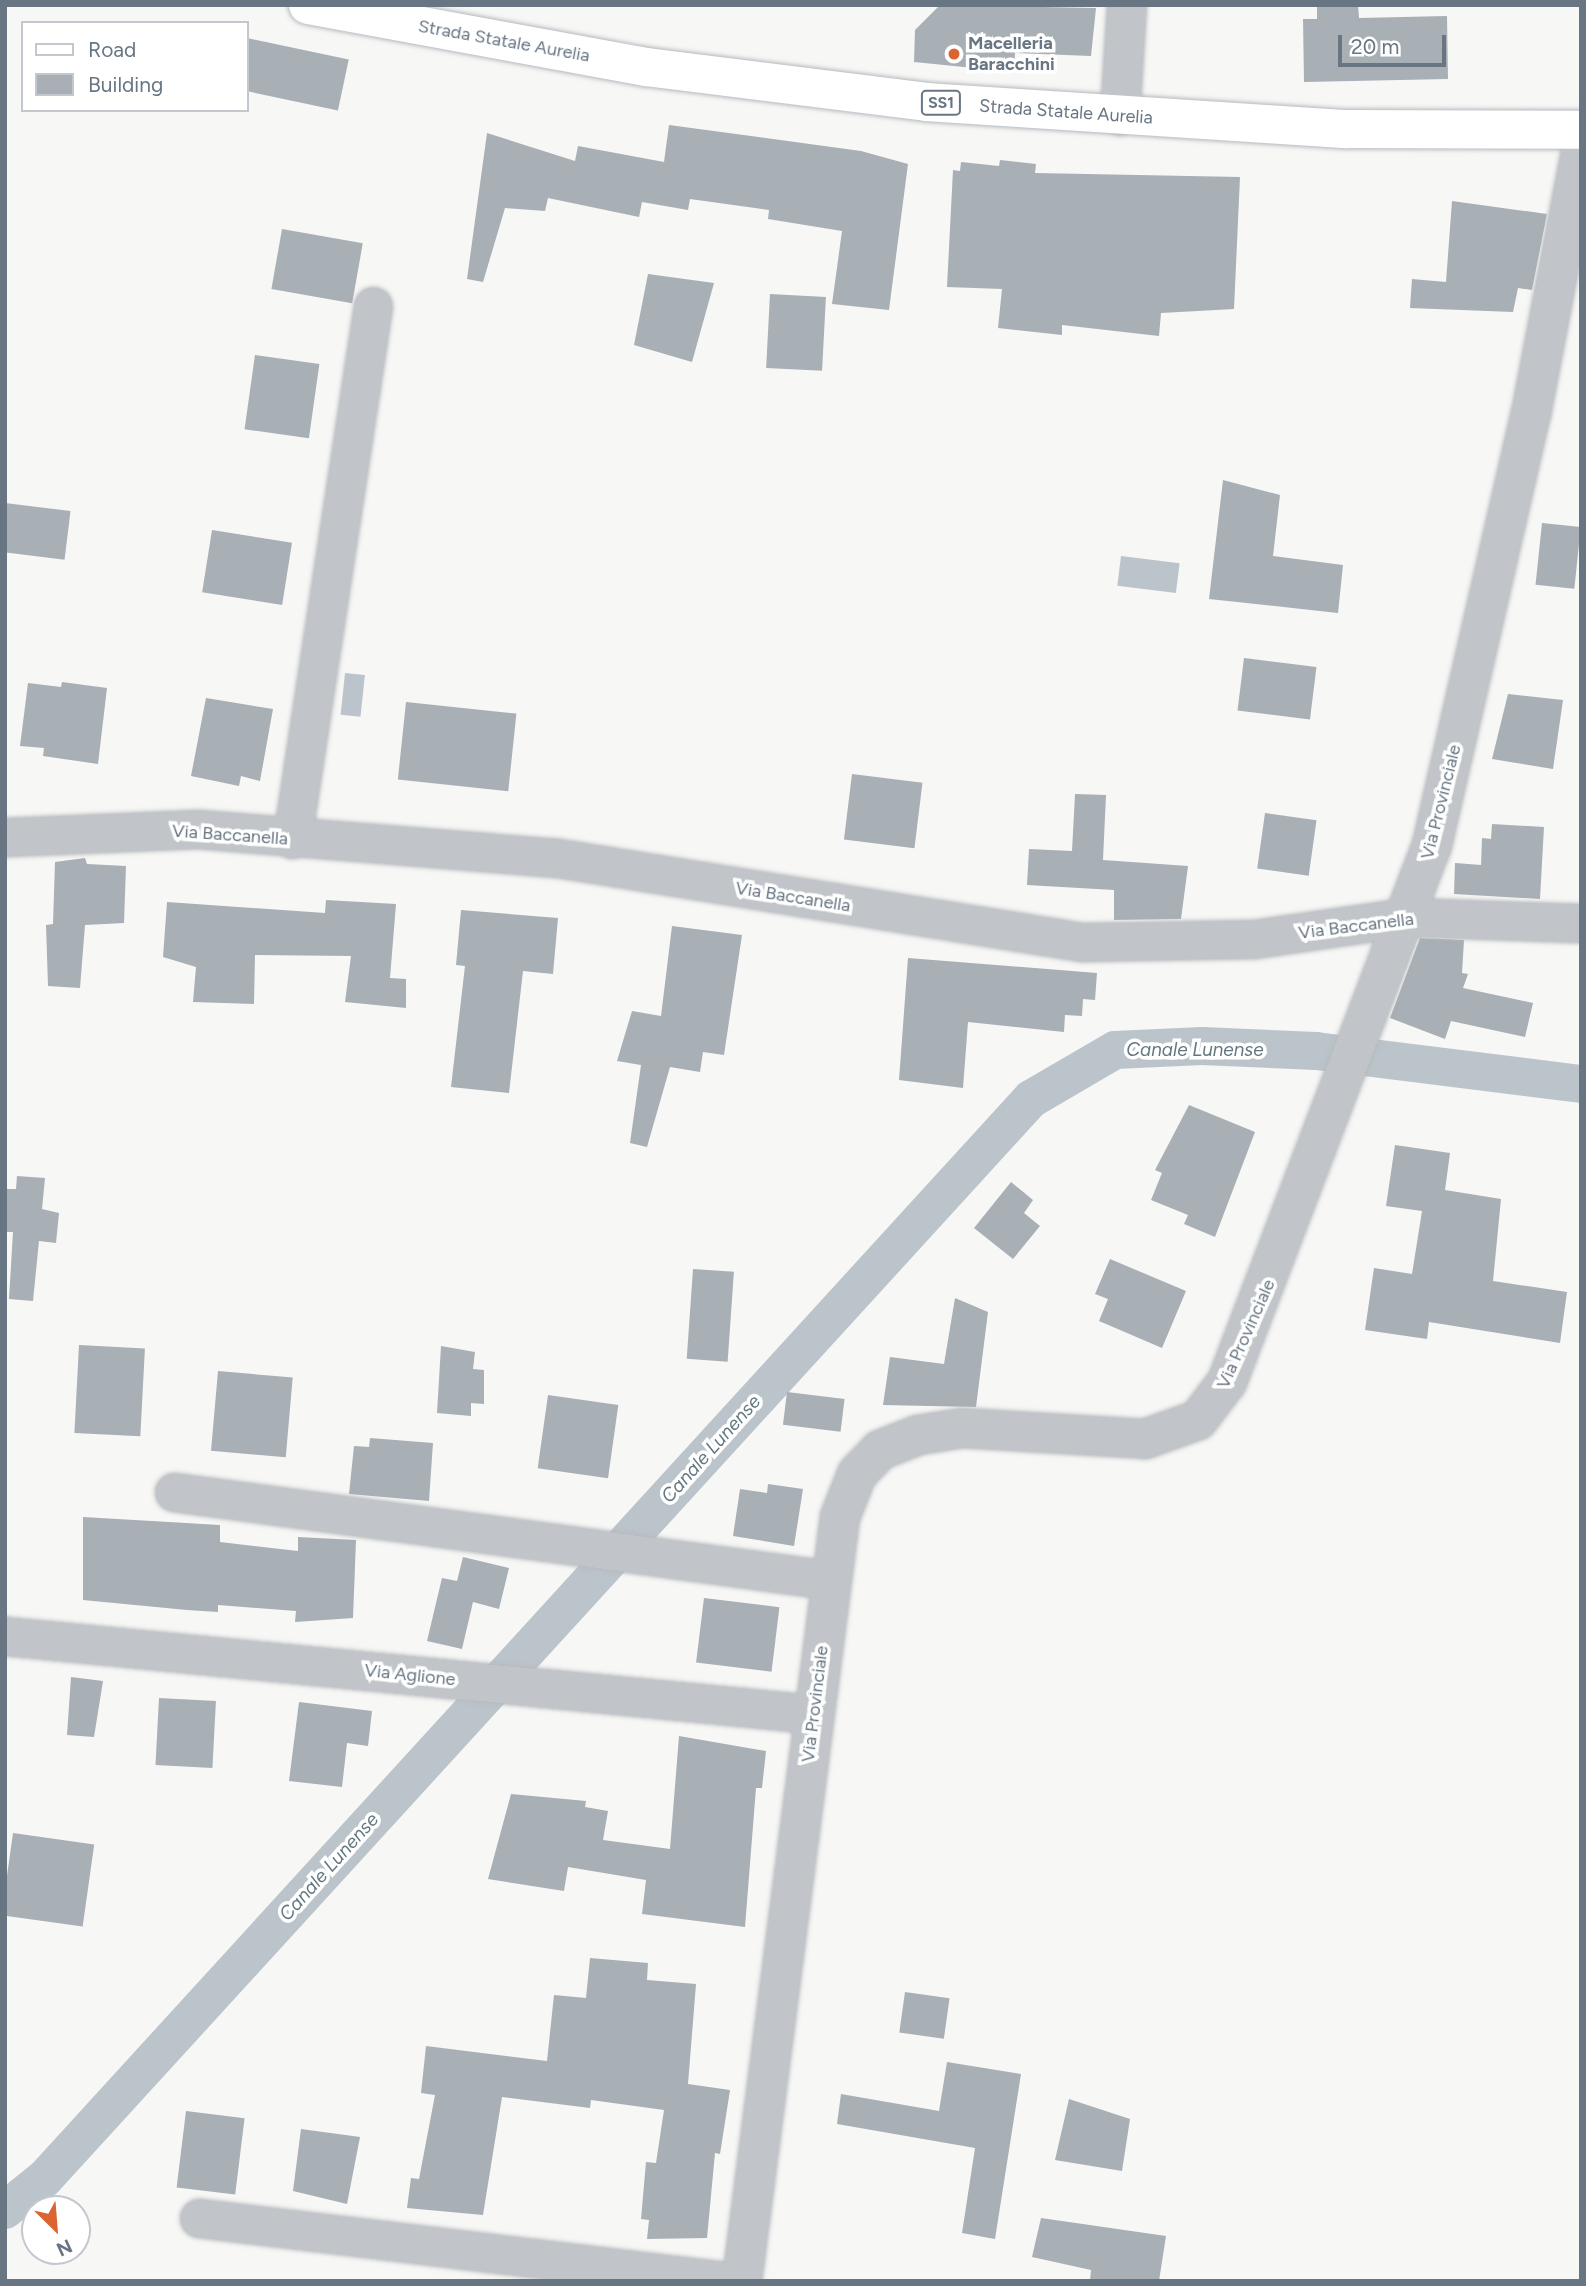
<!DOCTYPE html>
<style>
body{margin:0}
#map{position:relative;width:1586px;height:2286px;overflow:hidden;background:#f7f7f5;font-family:Figtree,sans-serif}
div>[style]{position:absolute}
.water>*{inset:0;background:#bbc4ca;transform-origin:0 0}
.canal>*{height:38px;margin:-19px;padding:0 19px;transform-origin:19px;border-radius:19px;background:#bbc4ca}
.building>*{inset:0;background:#a8afb5;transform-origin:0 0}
.roads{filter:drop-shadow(0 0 2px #b6babe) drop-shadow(0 0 2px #b6babe)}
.minor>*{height:37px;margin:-18.5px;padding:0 18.5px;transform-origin:18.5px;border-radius:18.5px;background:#c1c4c8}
.tertiary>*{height:38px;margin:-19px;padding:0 19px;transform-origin:19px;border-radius:19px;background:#c1c4c8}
.primary>*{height:38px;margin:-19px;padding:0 19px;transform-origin:19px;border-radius:19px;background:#fff}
.dots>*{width:19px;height:19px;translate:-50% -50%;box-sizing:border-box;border:4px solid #fff;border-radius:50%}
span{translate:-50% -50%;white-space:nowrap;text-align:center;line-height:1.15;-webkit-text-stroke:7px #fff;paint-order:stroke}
.shield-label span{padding:2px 5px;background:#fff;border:2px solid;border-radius:5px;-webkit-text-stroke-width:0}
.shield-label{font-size:16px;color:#687684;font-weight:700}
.street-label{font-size:18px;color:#687684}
.poi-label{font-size:18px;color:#687684;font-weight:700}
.left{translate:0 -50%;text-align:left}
.water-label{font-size:19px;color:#637780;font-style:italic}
.frame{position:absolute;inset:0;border:7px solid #687684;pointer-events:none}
.legend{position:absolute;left:21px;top:21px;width:228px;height:91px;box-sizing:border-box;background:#fff;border:2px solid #c3c8ce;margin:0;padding:9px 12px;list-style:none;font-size:21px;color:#687684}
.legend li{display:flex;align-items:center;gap:14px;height:35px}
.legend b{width:35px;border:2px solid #c3c8ce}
.north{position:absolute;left:21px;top:2195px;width:70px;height:70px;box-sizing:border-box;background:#fff;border:2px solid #c3c8ce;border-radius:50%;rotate:155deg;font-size:19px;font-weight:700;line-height:28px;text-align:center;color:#687684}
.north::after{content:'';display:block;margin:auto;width:24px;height:32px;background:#db6431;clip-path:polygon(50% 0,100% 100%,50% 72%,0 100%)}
.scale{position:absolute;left:1338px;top:35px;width:108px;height:32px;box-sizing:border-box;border:4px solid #687684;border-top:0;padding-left:9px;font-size:21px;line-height:24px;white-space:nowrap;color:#687684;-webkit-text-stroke:5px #fff;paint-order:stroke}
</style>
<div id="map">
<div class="water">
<i style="left:1121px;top:556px;width:59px;height:30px;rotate:7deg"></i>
<i style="left:345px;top:673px;width:20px;height:42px;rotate:6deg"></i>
</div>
<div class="canal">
<i style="left:5px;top:2210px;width:51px;rotate:-38.7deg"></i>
<i style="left:45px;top:2178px;width:1462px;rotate:-47.58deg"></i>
<i style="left:1031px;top:1099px;width:97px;rotate:-30.3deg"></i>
<i style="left:1115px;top:1050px;width:87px;rotate:-2.6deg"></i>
<i style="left:1202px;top:1046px;width:114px;rotate:2.5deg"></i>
<i style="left:1316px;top:1051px;width:267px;rotate:7.1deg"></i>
</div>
<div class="building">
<i style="clip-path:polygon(940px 5px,1096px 8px,1091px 56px,1015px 53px,1014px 72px,914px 62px,915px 30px)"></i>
<i style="clip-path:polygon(1317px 5px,1358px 5px,1359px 18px,1447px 16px,1448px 79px,1304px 82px,1303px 19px,1317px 19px)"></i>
<i style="left:247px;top:38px;width:104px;height:52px;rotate:12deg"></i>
<i style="clip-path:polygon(669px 125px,861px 151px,908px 164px,889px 310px,832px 304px,842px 231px,768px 219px,769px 210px,690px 199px,688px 210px,642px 202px,639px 217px,548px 198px,545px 211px,505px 208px,483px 282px,467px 279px,487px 133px,575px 161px,578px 146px,664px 162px)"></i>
<i style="clip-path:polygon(1000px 160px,1036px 164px,1035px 173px,1240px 177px,1234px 309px,1161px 313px,1159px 336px,1062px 325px,1062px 335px,998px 328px,1002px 289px,947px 287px,953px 170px,960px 171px,961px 162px,999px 166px)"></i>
<i style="clip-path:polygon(1452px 201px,1547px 214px,1532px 290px,1518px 288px,1513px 312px,1410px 308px,1412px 279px,1446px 282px)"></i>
<i style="left:282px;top:229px;width:82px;height:61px;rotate:10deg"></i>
<i style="clip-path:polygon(648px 274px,714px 283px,692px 362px,634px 345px)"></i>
<i style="left:770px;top:294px;width:56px;height:74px;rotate:3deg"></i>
<i style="left:255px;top:355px;width:65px;height:75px;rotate:8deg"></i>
<i style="clip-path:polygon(1223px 480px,1280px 495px,1273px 556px,1343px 565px,1338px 613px,1209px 599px)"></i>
<i style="left:5px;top:503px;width:66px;height:49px;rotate:7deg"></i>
<i style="left:1542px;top:523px;width:39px;height:62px;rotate:6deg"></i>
<i style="left:212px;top:530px;width:81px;height:63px;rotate:9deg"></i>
<i style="left:1244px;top:658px;width:73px;height:53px;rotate:7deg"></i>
<i style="clip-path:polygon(62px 682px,107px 688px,98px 764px,43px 756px,44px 748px,20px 746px,28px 683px,61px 687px)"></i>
<i style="clip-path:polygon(1508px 694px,1563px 700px,1553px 769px,1492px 759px)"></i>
<i style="clip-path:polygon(206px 698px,273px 709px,260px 781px,241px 776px,239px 786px,191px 776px)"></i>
<i style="left:406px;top:702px;width:111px;height:78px;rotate:6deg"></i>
<i style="left:852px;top:774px;width:71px;height:66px;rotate:7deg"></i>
<i style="clip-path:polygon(1075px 794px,1106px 795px,1103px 860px,1188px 866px,1181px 919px,1114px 920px,1114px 890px,1027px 885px,1029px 849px,1072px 851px)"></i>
<i style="left:1265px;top:813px;width:52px;height:56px;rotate:8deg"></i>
<i style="clip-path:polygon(1492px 824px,1544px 827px,1540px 899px,1454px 894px,1455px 863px,1481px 865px,1482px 838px,1491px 839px)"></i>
<i style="clip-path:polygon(85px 858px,87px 864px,126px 866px,124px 923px,85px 925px,80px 988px,48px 986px,46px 925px,53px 924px,55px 862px)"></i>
<i style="clip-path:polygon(326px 900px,396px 904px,390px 978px,406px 979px,406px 1008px,345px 1002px,351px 956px,255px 955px,254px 1004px,193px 1002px,196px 967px,163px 957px,167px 902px,325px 913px)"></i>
<i style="clip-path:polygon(461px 910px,558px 918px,553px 974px,523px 971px,509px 1093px,451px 1087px,465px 966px,456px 965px)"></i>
<i style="clip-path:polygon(672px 926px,742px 935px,724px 1055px,703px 1052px,700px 1072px,670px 1067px,647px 1147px,630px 1143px,641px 1065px,617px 1061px,632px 1011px,661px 1016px)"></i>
<i style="clip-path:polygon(1420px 938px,1464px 940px,1462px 973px,1468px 974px,1463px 988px,1533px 1003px,1525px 1037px,1451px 1021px,1445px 1039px,1390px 1018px)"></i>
<i style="clip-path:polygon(908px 958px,1097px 973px,1095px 1000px,1083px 999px,1082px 1016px,1065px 1015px,1064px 1032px,968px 1022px,963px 1088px,899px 1080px)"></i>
<i style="clip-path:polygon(1189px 1105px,1255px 1132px,1215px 1237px,1184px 1224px,1188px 1215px,1151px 1200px,1162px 1173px,1155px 1170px)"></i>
<i style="clip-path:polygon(1395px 1145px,1450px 1153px,1445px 1190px,1501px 1199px,1493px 1281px,1567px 1292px,1560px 1343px,1429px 1322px,1427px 1339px,1365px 1330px,1374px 1268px,1412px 1274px,1422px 1211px,1386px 1206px)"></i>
<i style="clip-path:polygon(17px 1176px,45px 1178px,42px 1209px,59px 1213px,56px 1243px,39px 1241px,33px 1301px,9px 1299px,13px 1232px,5px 1232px,5px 1189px,16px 1189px)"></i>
<i style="clip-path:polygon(1011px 1182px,1033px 1200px,1024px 1213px,1040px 1226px,1013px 1259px,974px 1228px)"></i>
<i style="clip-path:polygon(1110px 1259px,1186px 1291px,1162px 1348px,1099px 1321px,1108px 1299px,1095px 1294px)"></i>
<i style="left:693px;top:1269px;width:41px;height:90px;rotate:4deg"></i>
<i style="clip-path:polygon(955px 1298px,988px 1312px,976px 1407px,883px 1405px,890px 1357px,944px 1364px)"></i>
<i style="left:79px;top:1345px;width:66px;height:88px;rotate:3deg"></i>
<i style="clip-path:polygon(441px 1346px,475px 1352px,473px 1369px,484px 1370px,484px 1404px,471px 1403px,471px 1416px,437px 1413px)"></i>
<i style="left:218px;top:1371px;width:75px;height:80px;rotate:5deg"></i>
<i style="left:787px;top:1392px;width:58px;height:33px;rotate:7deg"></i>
<i style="left:548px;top:1395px;width:71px;height:74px;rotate:8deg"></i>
<i style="clip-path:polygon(370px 1438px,433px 1443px,429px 1501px,349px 1494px,354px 1446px,369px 1447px)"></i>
<i style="clip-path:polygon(768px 1484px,803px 1489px,794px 1546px,733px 1536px,740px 1489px,767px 1493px)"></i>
<i style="clip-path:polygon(83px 1517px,220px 1525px,220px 1542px,298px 1551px,298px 1537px,356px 1540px,353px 1618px,295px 1622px,296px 1611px,218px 1605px,218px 1612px,187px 1610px,83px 1600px)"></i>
<i style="clip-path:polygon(463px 1557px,509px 1568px,499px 1609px,473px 1602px,462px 1649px,427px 1641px,442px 1578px,457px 1581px)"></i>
<i style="left:704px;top:1598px;width:76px;height:65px;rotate:7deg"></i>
<i style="clip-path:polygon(71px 1677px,103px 1681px,94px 1737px,67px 1735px)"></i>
<i style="left:159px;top:1698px;width:57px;height:67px;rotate:3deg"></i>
<i style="clip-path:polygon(299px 1702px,372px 1711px,368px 1746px,347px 1743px,342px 1787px,289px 1781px)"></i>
<i style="clip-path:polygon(679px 1736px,766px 1751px,762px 1788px,756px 1788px,745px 1927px,642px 1914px,646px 1880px,568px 1867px,564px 1891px,488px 1879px,511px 1794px,586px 1801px,585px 1807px,608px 1811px,603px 1840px,670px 1849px)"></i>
<i style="left:13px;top:1833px;width:82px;height:83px;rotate:8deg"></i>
<i style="clip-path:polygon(590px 1958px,648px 1963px,647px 1980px,696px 1984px,688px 2084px,730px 2090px,720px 2154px,715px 2153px,707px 2238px,647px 2239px,649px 2220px,641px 2219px,646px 2162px,656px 2163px,664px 2110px,591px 2100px,590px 2108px,502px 2097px,483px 2215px,407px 2208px,411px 2178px,419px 2179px,435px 2095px,421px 2093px,426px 2046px,547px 2061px,554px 1995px,586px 1998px)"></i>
<i style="left:905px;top:1992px;width:45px;height:41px;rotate:8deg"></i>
<i style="clip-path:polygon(947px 2062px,1021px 2074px,995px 2239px,962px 2233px,975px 2148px,837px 2124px,841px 2094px,939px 2111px)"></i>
<i style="clip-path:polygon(1069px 2099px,1130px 2119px,1122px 2171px,1055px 2160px)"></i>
<i style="left:186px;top:2111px;width:59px;height:77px;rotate:7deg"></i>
<i style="clip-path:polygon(301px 2129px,360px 2137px,347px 2204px,293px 2191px)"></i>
<i style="clip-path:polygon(1041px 2218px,1166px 2236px,1159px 2281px,1090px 2281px,1091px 2270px,1032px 2257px)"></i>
</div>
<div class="roads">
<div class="minor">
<i style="left:5px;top:837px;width:193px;rotate:-2.4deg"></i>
<i style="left:198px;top:829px;width:361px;rotate:4.6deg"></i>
<i style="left:558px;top:858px;width:531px;rotate:9.11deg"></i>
<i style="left:1082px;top:942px;width:172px;rotate:-1deg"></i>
<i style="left:1254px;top:939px;width:154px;rotate:-8.2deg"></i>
<i style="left:1406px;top:917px;width:175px;rotate:2deg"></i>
<i style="left:292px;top:839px;width:539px;rotate:-81.36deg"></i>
<i style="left:174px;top:1492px;width:662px;rotate:7.64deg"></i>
<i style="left:5px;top:1636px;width:813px;rotate:5.51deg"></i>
<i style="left:199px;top:2218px;width:530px;rotate:6.83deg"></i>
</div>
<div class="tertiary">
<i style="left:1120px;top:116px;width:111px;rotate:-86.4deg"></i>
<i style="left:742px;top:2281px;width:770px;rotate:-82.69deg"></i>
<i style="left:840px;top:1517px;width:46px;rotate:-68.4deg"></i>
<i style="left:857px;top:1474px;width:33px;rotate:-46deg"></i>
<i style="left:880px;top:1450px;width:41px;rotate:-21.5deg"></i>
<i style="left:918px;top:1435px;width:45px;rotate:-9deg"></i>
<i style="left:962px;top:1428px;width:183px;rotate:3.4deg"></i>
<i style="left:1145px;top:1439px;width:56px;rotate:-19.7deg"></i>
<i style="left:1198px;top:1420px;width:48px;rotate:-52.7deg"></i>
<i style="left:1227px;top:1382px;width:575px;rotate:-69.11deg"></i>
<i style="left:1432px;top:845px;width:442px;rotate:-77.1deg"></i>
<i style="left:1531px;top:414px;width:267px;rotate:-79.2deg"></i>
</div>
<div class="primary">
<i style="left:308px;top:5px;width:344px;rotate:10.4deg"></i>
<i style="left:646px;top:67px;width:282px;rotate:7.1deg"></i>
<i style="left:926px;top:102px;width:422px;rotate:3.7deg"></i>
<i style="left:1347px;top:129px;width:234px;rotate:0.2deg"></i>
</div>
</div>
<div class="dots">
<i style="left:954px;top:54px;background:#db6431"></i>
</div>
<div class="shield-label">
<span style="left:941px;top:103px">SS1</span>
</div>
<div class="street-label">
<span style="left:504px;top:41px;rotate:10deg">Strada Statale Aurelia</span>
<span style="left:1066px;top:112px;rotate:4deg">Strada Statale Aurelia</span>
<span style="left:1441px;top:802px;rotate:-76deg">Via Provinciale</span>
<span style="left:230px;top:835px;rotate:4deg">Via Baccanella</span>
<span style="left:793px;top:897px;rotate:9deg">Via Baccanella</span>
<span style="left:1356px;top:926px;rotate:-7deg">Via Baccanella</span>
<span style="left:1246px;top:1334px;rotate:-66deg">Via Provinciale</span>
<span style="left:410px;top:1675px;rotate:6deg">Via Aglione</span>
<span style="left:815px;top:1704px;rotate:-83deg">Via Provinciale</span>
</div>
<div class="poi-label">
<span class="left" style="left:968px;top:54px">Macelleria<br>Baracchini</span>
</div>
<div class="water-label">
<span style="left:1195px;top:1050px">Canale Lunense</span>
<span style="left:711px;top:1449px;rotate:-48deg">Canale Lunense</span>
<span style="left:329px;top:1867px;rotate:-48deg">Canale Lunense</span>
</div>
<div class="frame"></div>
<ul class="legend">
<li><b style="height:9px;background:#fff"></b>Road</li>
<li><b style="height:19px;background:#a8afb5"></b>Building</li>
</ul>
<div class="north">N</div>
<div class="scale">20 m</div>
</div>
